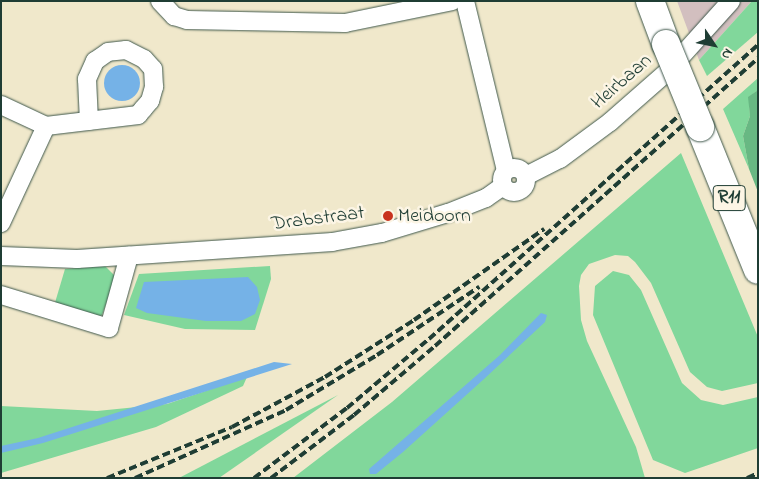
<!DOCTYPE html>
<style>
body{margin:0}
#map{position:relative;width:759px;height:479px;overflow:hidden;background:#f0e8cb;font-family:"Indie Flower",sans-serif}
div>[style]{position:absolute}
.industrial>*{inset:0;background:#d2bfbf}
.green>*{inset:0;background:#81d79b}
.forest>*{inset:0;background:#68b883}
.water>*{inset:0;background:#75b2e7}
.round{border-radius:50%}
.roads{filter:drop-shadow(0 0 1px #3e574b) drop-shadow(0 0 1px #3e574b)}
.minor>*{height:18px;margin:-9px;padding:0 9px;transform-origin:9px;border-radius:9px;background:#fff}
.minor>.ring{margin:-9px;padding:0;box-sizing:content-box;background:none;border:18px solid #fff;border-radius:50%}
.primary>*{height:28px;margin:-14px;padding:0 14px;transform-origin:14px;border-radius:14px;background:#fff}
.rail>*{height:4px;margin-top:-2px;transform-origin:0;background:repeating-linear-gradient(90deg,#1f3d34 0 8px,transparent 0 12px)}
.bridges{filter:drop-shadow(0 0 1px #3e574b) drop-shadow(0 0 1px #3e574b)}
.primary-bridge>*{height:28px;margin:-14px;padding:0 14px;transform-origin:14px;border-radius:14px;background:#fff}
.dots>*{width:14px;height:14px;translate:-50% -50%;box-sizing:border-box;border:2px solid #fcf5e5;border-radius:50%}
span{translate:-50% -50%;white-space:nowrap;text-align:center;line-height:1.15;-webkit-text-stroke:5px #fcf5e5;paint-order:stroke}
.shield-label span{padding:1px 4px;background:#fcf5e5;border:1px solid;border-radius:4px;-webkit-text-stroke-width:0}
.shield-label{font-size:19px;color:#1f3d34;font-weight:700}
.street-label{font-size:20px;color:#1f3d34}
.poi-label{font-size:20px;color:#1f3d34}
.left{translate:0 -50%;text-align:left}
.frame{position:absolute;inset:0;border:2px solid #1f3d34;pointer-events:none}
.north{position:absolute;left:689px;top:20px;width:50px;height:50px;-webkit-text-stroke:4px #fcf5e5;paint-order:stroke;rotate:124deg;font-size:14px;font-weight:700;line-height:20px;text-align:center;color:#1f3d34}
.north::after{content:'';display:block;margin:auto;width:18px;height:22px;background:#1f3d34;clip-path:polygon(50% 0,100% 100%,50% 72%,0 100%)}
</style>
<div id="map">
<div class="industrial">
<i style="clip-path:polygon(677px 1px,752px 1px,699px 60px)"></i>
</div>
<div class="green">
<i style="clip-path:polygon(752px 1px,758px 1px,758px 32px,707px 76px,699px 60px)"></i>
<i style="clip-path:polygon(758px 78px,758px 90px,749px 97px,750px 116px,743px 136px,749px 169px,723px 109px)"></i>
<i style="clip-path:polygon(681px 153px,758px 337px,758px 383px,722px 391px,707px 387px,690px 372px,651px 283px,635px 262px,628px 256px,615px 255px,589px 264px,581px 275px,579px 286px,581px 320px,587px 341px,636px 447px,645px 478px,293px 478px,392px 402px)"></i>
<i style="clip-path:polygon(105px 266px,116px 277px,102px 315px,96px 318px,54px 306px,65px 269px)"></i>
<i style="clip-path:polygon(270px 266px,271px 279px,255px 330px,185px 329px,124px 315px,139px 274px)"></i>
<i style="clip-path:polygon(613px 271px,629px 275px,641px 290px,682px 383px,701px 400px,723px 405px,758px 397px,758px 448px,685px 473px,653px 460px,593px 315px,595px 286px)"></i>
<i style="clip-path:polygon(247px 377px,243px 386px,156px 427px,1px 473px,1px 406px,97px 411px,167px 404px)"></i>
<i style="clip-path:polygon(338px 395px,219px 478px,179px 478px)"></i>
</div>
<div class="forest">
<i style="clip-path:polygon(758px 90px,758px 192px,749px 169px,743px 136px,750px 116px,748px 97px)"></i>
</div>
<div class="water">
<i class="round" style="left:104px;top:65px;width:36px;height:36px"></i>
<i style="clip-path:polygon(248px 277px,257px 287px,260px 300px,255px 314px,241px 321px,206px 321px,147px 313px,136px 308px,144px 282px)"></i>
<i style="clip-path:polygon(541px 313px,547px 315px,545px 322px,484px 379px,403px 452px,376px 474px,370px 474px,369px 469px,376px 463px,500px 355px)"></i>
<i style="clip-path:polygon(274px 362px,292px 364px,43px 443px,1px 453px,1px 446px,38px 438px)"></i>
</div>
<div class="roads">
<div class="minor">
<i style="left:160px;top:1px;width:21px;rotate:47deg"></i>
<i style="left:174px;top:16px;width:14px;rotate:17deg"></i>
<i style="left:187px;top:20px;width:158px;rotate:1.1deg"></i>
<i style="left:345px;top:23px;width:109px;rotate:-11.6deg"></i>
<i style="left:465px;top:1px;width:174px;rotate:76.4deg"></i>
<i style="left:1px;top:105px;width:50px;rotate:25deg"></i>
<i class="ring" style="left:502px;top:168px;width:6px;height:6px"></i>
<i style="left:526px;top:176px;width:38px;rotate:-27deg"></i>
<i style="left:560px;top:159px;width:62px;rotate:-36.5deg"></i>
<i style="left:610px;top:122px;width:77px;rotate:-41.3deg"></i>
<i style="left:668px;top:71px;width:94px;rotate:-48deg"></i>
<i style="left:1px;top:223px;width:107px;rotate:-65.1deg"></i>
<i style="left:46px;top:126px;width:93px;rotate:-6.8deg"></i>
<i style="left:138px;top:115px;width:8px;rotate:-50deg"></i>
<i style="left:143px;top:109px;width:11px;rotate:-49deg"></i>
<i style="left:150px;top:101px;width:15px;rotate:-74deg"></i>
<i style="left:154px;top:87px;width:18px;rotate:-93deg"></i>
<i style="left:153px;top:69px;width:13px;rotate:-132deg"></i>
<i style="left:144px;top:59px;width:20px;rotate:-153deg"></i>
<i style="left:126px;top:50px;width:18px;rotate:174deg"></i>
<i style="left:108px;top:52px;width:16px;rotate:145deg"></i>
<i style="left:95px;top:61px;width:20px;rotate:114deg"></i>
<i style="left:87px;top:79px;width:42px;rotate:87.3deg"></i>
<i style="left:1px;top:256px;width:76px;rotate:2.3deg"></i>
<i style="left:77px;top:259px;width:256px;rotate:-3.8deg"></i>
<i style="left:332px;top:242px;width:51px;rotate:-10.2deg"></i>
<i style="left:382px;top:233px;width:69px;rotate:-16.9deg"></i>
<i style="left:448px;top:213px;width:41px;rotate:-21.5deg"></i>
<i style="left:486px;top:198px;width:21px;rotate:-35deg"></i>
<i style="left:1px;top:295px;width:113px;rotate:17deg"></i>
<i style="left:109px;top:328px;width:75px;rotate:-74.5deg"></i>
</div>
<div class="primary">
<i style="left:650px;top:1px;width:46px;rotate:69.6deg"></i>
<i style="left:700px;top:127px;width:154px;rotate:67.9deg"></i>
</div>
</div>
<div class="rail">
<i style="left:107px;top:478px;width:135px;rotate:-22.2deg"></i>
<i style="left:232px;top:427px;width:106px;rotate:-28.3deg"></i>
<i style="left:325px;top:377px;width:106px;rotate:-32.6deg"></i>
<i style="left:414px;top:320px;width:159px;rotate:-35deg"></i>
<i style="left:135px;top:478px;width:166px;rotate:-24.2deg"></i>
<i style="left:286px;top:410px;width:106px;rotate:-31.1deg"></i>
<i style="left:377px;top:355px;width:123px;rotate:-33.7deg"></i>
<i style="left:254px;top:478px;width:116px;rotate:-37deg"></i>
<i style="left:347px;top:408px;width:107px;rotate:-40.1deg"></i>
<i style="left:429px;top:339px;width:441px;rotate:-41.8deg"></i>
<i style="left:271px;top:478px;width:104px;rotate:-37.2deg"></i>
<i style="left:354px;top:415px;width:106px;rotate:-40.4deg"></i>
<i style="left:435px;top:346px;width:433px;rotate:-41.7deg"></i>
<i style="left:747px;top:478px;width:12px;rotate:-24deg"></i>
</div>
<div class="bridges">
<div class="primary-bridge">
<i style="left:666px;top:44px;width:90px;rotate:67.7deg"></i>
</div>
</div>
<div class="dots">
<i style="left:388px;top:216px;background:#c8321e"></i>
</div>
<div class="shield-label">
<span style="left:729px;top:198px">R11</span>
</div>
<div class="street-label">
<span style="left:622px;top:82px;rotate:-41deg">Heirbaan</span>
<span style="left:318px;top:219px;rotate:-7deg">Drabstraat</span>
</div>
<div class="poi-label">
<span class="left" style="left:398px;top:216px">Meidoorn</span>
</div>
<div class="frame"></div>
<div class="north">N</div>
</div>
